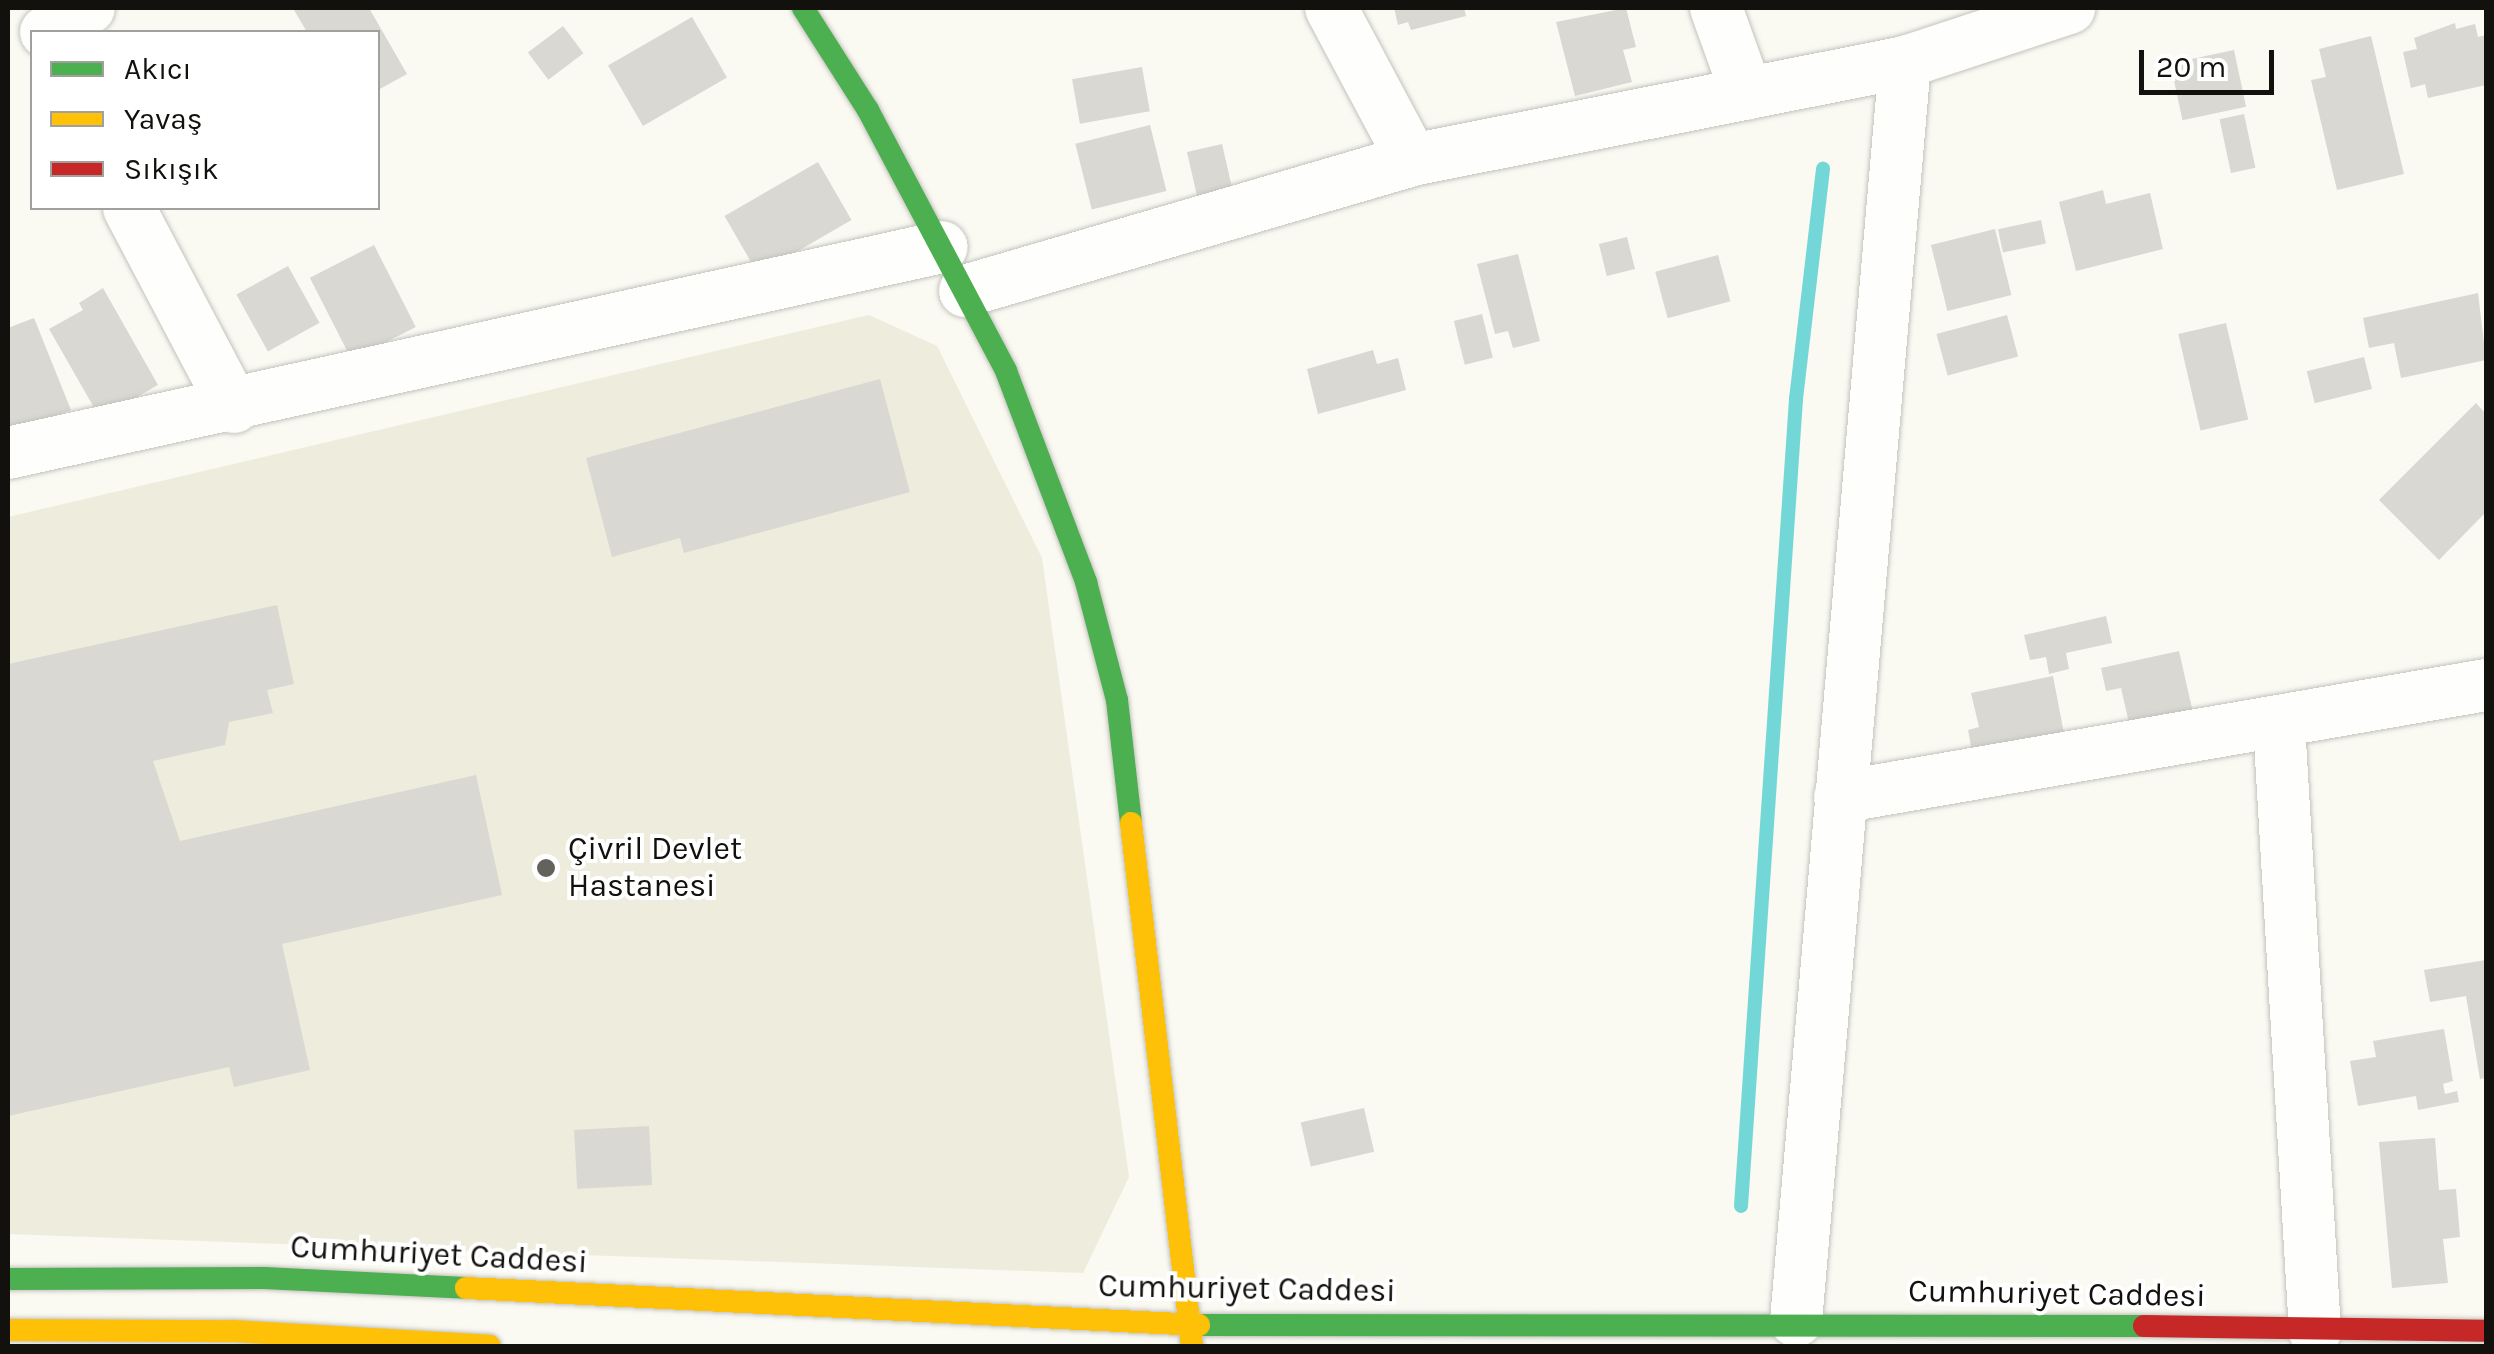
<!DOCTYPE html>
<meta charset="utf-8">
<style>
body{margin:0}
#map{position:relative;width:2494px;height:1354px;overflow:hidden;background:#faf9f2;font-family:Karla,sans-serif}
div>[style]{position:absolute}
.built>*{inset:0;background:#eeecdd}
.stream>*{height:14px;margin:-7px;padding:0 7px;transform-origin:7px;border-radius:7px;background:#74d7d7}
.building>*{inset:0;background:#d9d8d3;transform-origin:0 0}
.roads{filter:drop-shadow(0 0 2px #c3c3bd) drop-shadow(0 0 2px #c3c3bd)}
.street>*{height:52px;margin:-26px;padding:0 26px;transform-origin:26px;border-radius:26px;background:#fefefd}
.fast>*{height:22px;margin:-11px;padding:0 11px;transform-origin:11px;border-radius:11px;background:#4caf50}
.slow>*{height:22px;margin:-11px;padding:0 11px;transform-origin:11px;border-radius:11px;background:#ffc107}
.jam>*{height:22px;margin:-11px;padding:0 11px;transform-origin:11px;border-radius:11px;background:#c62828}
.dots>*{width:28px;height:28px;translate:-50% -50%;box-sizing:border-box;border:5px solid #fff;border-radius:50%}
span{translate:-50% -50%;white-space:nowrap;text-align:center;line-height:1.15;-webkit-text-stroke:8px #fff;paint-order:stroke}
.poi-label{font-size:32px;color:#12110d}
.left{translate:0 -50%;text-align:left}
.street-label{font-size:32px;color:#12110d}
.frame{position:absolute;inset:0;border:10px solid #12110d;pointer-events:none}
.legend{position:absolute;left:30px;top:30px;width:350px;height:180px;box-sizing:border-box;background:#fff;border:2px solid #a0a09e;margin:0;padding:12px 18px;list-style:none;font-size:30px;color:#12110d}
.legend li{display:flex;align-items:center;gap:20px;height:50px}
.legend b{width:50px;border:2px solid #a0a09e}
.scale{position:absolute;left:2139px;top:50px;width:135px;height:45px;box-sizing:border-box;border:5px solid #12110d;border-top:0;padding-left:12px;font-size:30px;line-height:35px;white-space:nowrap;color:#12110d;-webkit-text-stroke:8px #fff;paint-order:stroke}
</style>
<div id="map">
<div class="built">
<i style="clip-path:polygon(869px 315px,937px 346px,1042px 558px,1129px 1177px,1083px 1273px,8px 1234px,8px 517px)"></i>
</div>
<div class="stream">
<i style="left:1741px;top:1206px;width:809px;rotate:-86.1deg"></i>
<i style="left:1796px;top:399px;width:232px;rotate:-83.3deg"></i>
</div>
<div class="building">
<i style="clip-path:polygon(369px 8px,407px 74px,378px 90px,378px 32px,307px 32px,294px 10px)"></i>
<i style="clip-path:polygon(1394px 8px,1464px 8px,1466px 16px,1411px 30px,1408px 22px,1398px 25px)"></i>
<i style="clip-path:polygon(1626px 8px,1636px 47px,1623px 50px,1632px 82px,1575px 96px,1556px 22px)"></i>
<i style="left:692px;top:17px;width:70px;height:97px;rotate:60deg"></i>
<i style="clip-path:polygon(2455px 23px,2456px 29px,2475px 24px,2478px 37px,2486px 35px,2486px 85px,2428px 98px,2425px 84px,2411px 88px,2403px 52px,2417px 49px,2414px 38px)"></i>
<i style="left:563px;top:26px;width:34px;height:44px;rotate:53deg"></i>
<i style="clip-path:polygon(2371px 36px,2404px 174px,2337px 190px,2311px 80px,2326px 77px,2319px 49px)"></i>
<i style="left:2234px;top:50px;width:58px;height:65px;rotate:78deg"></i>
<i style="left:1142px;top:67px;width:45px;height:71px;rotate:80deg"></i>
<i style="left:2244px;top:114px;width:55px;height:25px;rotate:78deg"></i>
<i style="left:1150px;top:125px;width:68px;height:77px;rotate:76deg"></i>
<i style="left:1222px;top:144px;width:51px;height:36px;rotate:77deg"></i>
<i style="left:818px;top:162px;width:67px;height:108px;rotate:60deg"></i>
<i style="clip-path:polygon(2103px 190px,2106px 204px,2150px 193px,2163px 249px,2076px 271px,2059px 202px)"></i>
<i style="left:2041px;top:220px;width:24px;height:44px;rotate:78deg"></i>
<i style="left:1995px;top:229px;width:68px;height:66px;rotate:76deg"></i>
<i style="left:1627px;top:237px;width:33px;height:29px;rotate:76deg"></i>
<i style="left:374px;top:245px;width:92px;height:72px;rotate:63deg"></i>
<i style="clip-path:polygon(1518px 254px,1540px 341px,1513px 348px,1508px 331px,1495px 334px,1477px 264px)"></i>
<i style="left:1718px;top:255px;width:48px;height:65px;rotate:75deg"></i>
<i style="left:288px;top:266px;width:65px;height:59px;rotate:61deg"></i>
<i style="clip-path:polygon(103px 288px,158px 385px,100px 418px,49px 329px,83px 310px,79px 303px)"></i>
<i style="clip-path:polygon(2478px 293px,2486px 360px,2401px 378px,2394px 343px,2369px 348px,2363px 318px)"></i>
<i style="left:1482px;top:314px;width:45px;height:29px;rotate:76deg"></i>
<i style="left:2007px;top:315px;width:43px;height:73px;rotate:75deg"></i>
<i style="clip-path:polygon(34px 318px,71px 410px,8px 435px,8px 328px)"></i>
<i style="left:2226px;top:323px;width:99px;height:49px;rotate:77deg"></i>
<i style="clip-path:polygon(1373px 350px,1377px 364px,1398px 358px,1406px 390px,1318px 414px,1307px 369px)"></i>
<i style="left:2364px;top:357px;width:33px;height:59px;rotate:76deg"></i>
<i style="clip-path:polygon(880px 379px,910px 492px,684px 553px,680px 538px,612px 557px,586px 458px)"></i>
<i style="clip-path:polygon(2476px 403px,2486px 414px,2486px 512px,2439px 560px,2379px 500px)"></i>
<i style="clip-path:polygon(277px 605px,294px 684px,267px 690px,273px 713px,229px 722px,225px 745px,153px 761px,180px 841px,476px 775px,502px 895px,282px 944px,310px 1070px,234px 1087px,229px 1067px,8px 1116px,8px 664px)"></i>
<i style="clip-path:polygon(2106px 616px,2112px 643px,2066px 653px,2069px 669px,2049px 674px,2046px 657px,2030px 660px,2024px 635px)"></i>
<i style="clip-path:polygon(2179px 651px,2196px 726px,2133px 741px,2121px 688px,2106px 691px,2101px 668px)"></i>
<i style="clip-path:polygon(2053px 676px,2066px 744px,1974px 762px,1968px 730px,1979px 727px,1971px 693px)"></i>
<i style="clip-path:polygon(2486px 960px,2486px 1078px,2480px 1079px,2466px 996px,2430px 1002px,2424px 970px)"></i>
<i style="clip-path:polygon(2444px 1029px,2453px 1081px,2443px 1084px,2445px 1094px,2457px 1091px,2459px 1102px,2418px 1110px,2416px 1096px,2358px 1106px,2350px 1061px,2376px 1057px,2373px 1041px)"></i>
<i style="left:1364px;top:1108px;width:45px;height:65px;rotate:77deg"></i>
<i style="left:649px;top:1126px;width:59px;height:75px;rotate:87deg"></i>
<i style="clip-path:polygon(2435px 1138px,2439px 1190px,2456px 1189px,2460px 1237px,2443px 1239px,2448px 1283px,2392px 1288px,2379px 1142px)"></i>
</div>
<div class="roads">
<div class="street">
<i style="left:1331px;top:8px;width:172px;rotate:61.9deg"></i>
<i style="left:1716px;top:8px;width:91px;rotate:70.2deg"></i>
<i style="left:46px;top:32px;width:49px;rotate:-29.2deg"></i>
<i style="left:129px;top:208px;width:225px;rotate:62.2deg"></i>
<i style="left:965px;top:291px;width:466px;rotate:-16.3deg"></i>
<i style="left:1412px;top:160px;width:503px;rotate:-11.24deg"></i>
<i style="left:1905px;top:62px;width:173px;rotate:-18.2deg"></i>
<i style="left:8px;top:453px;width:956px;rotate:-12.44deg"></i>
<i style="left:2279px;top:724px;width:609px;rotate:86.61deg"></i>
<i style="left:1840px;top:797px;width:656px;rotate:-9.84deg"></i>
<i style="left:1796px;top:1321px;width:1264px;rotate:-85.05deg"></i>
</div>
<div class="fast">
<i style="left:803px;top:8px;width:121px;rotate:57.5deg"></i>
<i style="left:868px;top:110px;width:295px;rotate:62.1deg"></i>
<i style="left:1006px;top:371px;width:226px;rotate:69.2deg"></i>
<i style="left:1086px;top:582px;width:122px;rotate:75.3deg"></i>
<i style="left:1117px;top:700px;width:124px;rotate:83.5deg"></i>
<i style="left:8px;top:1279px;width:256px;rotate:-0.2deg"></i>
<i style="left:264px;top:1278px;width:202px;rotate:2.8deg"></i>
<i style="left:1199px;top:1325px;width:945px;rotate:0.06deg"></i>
</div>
<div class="slow">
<i style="left:1131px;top:823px;width:527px;rotate:83.35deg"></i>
<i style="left:466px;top:1288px;width:734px;rotate:2.89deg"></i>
<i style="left:8px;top:1330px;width:224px;rotate:0.3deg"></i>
<i style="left:232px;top:1331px;width:258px;rotate:3.3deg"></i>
</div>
<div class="jam">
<i style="left:2144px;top:1326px;width:342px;rotate:0.8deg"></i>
</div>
</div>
<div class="dots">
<i style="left:546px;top:868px;background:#63625d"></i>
</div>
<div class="poi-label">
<span class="left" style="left:568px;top:868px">Çivril Devlet<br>Hastanesi</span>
</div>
<div class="street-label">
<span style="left:439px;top:1255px;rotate:3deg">Cumhuriyet Caddesi</span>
<span style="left:1247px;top:1289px;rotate:1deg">Cumhuriyet Caddesi</span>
<span style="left:2057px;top:1294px;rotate:1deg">Cumhuriyet Caddesi</span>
</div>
<div class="frame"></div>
<ul class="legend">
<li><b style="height:12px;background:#4caf50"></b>Akıcı</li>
<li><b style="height:12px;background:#ffc107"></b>Yavaş</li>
<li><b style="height:12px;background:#c62828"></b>Sıkışık</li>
</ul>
<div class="scale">20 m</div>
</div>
